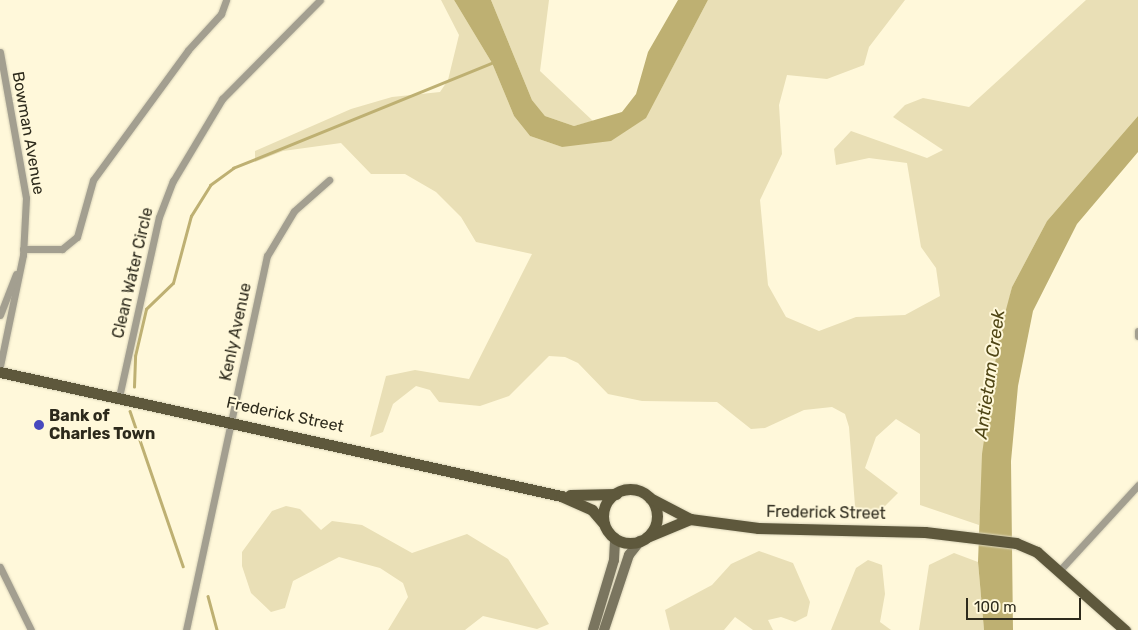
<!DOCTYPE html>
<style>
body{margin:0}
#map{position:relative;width:1138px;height:630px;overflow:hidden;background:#fff8da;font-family:Rubik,sans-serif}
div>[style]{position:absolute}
.green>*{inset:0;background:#e9dfb6}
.water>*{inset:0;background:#beb072}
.stream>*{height:2.5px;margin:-1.25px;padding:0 1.25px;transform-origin:1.25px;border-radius:1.25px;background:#beb072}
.roads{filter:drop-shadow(0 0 1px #d9d3b8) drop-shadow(0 0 1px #d9d3b8)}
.street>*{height:7px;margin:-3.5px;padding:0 3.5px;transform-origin:3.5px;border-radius:3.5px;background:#a39f90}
.secondary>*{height:10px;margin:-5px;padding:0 5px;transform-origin:5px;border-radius:5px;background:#7a755f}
.primary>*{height:11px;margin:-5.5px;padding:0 5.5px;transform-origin:5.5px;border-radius:5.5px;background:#5e583c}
.primary>.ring{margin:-5.5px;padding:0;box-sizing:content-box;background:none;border:11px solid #5e583c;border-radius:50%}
.dots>*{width:14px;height:14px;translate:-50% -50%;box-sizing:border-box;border:2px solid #fff8da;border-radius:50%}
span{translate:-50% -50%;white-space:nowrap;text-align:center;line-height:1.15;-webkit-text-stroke:4px #fff8da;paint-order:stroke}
.street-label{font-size:16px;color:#2d2a1c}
.poi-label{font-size:16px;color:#2d2a1c;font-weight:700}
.left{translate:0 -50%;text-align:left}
.water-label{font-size:18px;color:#4f4515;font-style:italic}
.scale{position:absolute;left:966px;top:598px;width:115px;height:22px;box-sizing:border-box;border:2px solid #2d2a1c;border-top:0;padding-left:6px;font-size:15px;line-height:18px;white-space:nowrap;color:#2d2a1c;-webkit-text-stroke:4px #fff8da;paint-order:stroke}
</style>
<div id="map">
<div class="green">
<i style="clip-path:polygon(441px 0,454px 0,492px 63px,514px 116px,530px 136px,562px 147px,661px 89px,708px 0,905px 0,869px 47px,864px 65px,827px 79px,787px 75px,779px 105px,782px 154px,760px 200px,768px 285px,786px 317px,819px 331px,856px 317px,905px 315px,940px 296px,936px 268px,921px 247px,907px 163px,869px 158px,836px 165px,834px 149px,851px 131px,927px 158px,943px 150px,893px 117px,905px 105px,923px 98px,969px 107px,1086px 0,1138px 0,1138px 116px,1047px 221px,1012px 287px,993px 373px,979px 525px,920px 505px,920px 434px,896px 419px,876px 437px,865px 468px,898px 493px,872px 519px,860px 517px,855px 506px,849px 427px,845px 414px,832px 407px,804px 410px,765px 428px,751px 429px,717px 402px,642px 401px,608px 394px,578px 363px,565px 357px,549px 356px,509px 396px,480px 406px,439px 402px,430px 390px,416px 386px,393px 404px,383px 432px,370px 437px,386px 376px,415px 370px,469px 379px,532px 254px,476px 242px,461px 217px,436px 192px,405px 174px,371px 174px,341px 143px,283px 151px,255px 162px,255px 151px,351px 109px,392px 97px,440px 92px,448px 80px,459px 35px)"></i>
<i style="clip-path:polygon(491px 0,549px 0,540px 71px,593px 121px,574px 126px,545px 116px,532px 100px)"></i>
<i style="clip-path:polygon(286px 506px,300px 509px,321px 530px,332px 521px,362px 525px,412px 553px,467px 534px,508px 559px,549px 624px,537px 629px,483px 616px,465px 630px,388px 630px,408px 597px,403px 583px,380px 568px,339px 557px,293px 581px,285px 608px,271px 612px,251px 593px,242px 566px,242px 552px,272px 511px)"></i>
<i style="clip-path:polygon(759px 551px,793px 563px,810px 602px,807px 616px,795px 622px,781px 617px,768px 620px,773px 630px,753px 630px,735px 617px,724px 630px,670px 630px,665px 610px,712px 585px,731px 564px)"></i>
<i style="clip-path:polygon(954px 553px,978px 562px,984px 630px,919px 630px,929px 565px)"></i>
<i style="clip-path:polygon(868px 560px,882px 565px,885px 594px,880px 622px,891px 630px,831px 630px,856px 568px)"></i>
</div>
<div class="water">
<i style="clip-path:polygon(454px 0,491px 0,532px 100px,545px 116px,574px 126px,622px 112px,636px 94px,648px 52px,678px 0,708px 0,646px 118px,611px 141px,562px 147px,530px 136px,514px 116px,492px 63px)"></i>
<i style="clip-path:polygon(1138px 116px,1138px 152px,1077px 224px,1033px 311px,1018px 386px,1011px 461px,1013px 630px,984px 630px,978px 562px,982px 454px,999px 336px,1012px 287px,1047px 221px)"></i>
</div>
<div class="stream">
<i style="left:134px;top:387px;width:31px;rotate:-88deg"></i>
<i style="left:135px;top:356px;width:48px;rotate:-76.8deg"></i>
<i style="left:146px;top:309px;width:37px;rotate:-44deg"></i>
<i style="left:173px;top:283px;width:69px;rotate:-75deg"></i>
<i style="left:191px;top:216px;width:36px;rotate:-58deg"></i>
<i style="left:210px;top:185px;width:29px;rotate:-36deg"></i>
<i style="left:233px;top:168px;width:282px;rotate:-22.1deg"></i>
<i style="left:130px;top:411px;width:164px;rotate:71.1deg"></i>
<i style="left:208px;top:596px;width:35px;rotate:75deg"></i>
</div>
<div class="roads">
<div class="street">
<i style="left:0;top:52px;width:148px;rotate:79.9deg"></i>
<i style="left:26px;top:198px;width:57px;rotate:93deg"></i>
<i style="left:23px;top:255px;width:113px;rotate:101.7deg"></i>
<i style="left:23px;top:249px;width:39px"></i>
<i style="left:62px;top:249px;width:19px;rotate:-39deg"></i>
<i style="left:77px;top:237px;width:59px;rotate:-74.3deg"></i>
<i style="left:93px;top:180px;width:161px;rotate:-53.8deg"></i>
<i style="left:188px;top:50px;width:49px;rotate:-47.5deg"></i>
<i style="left:221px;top:14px;width:15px;rotate:-70deg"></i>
<i style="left:0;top:315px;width:44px;rotate:-68.7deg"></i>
<i style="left:1138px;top:331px;width:5px;rotate:90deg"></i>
<i style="left:119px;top:397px;width:184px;rotate:-77.5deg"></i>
<i style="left:159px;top:217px;width:39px;rotate:-69deg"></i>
<i style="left:173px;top:181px;width:96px;rotate:-59.1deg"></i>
<i style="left:222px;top:99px;width:139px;rotate:-45.3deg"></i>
<i style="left:0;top:567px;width:70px;rotate:63.8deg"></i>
<i style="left:1059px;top:571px;width:117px;rotate:-47.4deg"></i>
<i style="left:186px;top:630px;width:383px;rotate:-77.8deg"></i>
<i style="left:267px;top:256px;width:52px;rotate:-59deg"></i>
<i style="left:294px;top:211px;width:47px;rotate:-41.5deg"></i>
</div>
<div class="secondary">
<i style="left:593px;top:630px;width:73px;rotate:-73.3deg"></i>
<i style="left:614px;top:560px;width:22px;rotate:-87deg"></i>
<i style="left:604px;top:630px;width:79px;rotate:-71.6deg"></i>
<i style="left:629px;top:555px;width:18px;rotate:-52deg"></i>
</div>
<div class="primary">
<i style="left:0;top:372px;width:575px;rotate:12.46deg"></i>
<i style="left:561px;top:496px;width:34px;rotate:24deg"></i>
<i style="left:592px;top:510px;width:18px;rotate:49deg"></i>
<i class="ring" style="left:603px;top:489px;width:43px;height:43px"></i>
<i style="left:570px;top:495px;width:46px;rotate:-1.2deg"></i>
<i style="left:650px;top:498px;width:45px;rotate:27.7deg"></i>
<i style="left:690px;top:519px;width:69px;rotate:7.5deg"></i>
<i style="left:758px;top:528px;width:167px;rotate:1.4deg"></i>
<i style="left:925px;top:532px;width:92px;rotate:6.9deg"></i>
<i style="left:1016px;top:543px;width:23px;rotate:23deg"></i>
<i style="left:1037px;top:552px;width:118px;rotate:41.6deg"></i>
<i style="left:647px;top:537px;width:47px;rotate:-22.7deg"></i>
</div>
</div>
<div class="dots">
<i style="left:39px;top:425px;background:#4849be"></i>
</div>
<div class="street-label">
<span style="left:28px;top:133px;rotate:80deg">Bowman Avenue</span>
<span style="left:133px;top:273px;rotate:-77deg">Clean Water Circle</span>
<span style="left:236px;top:332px;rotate:-78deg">Kenly Avenue</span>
<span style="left:285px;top:415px;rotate:12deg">Frederick Street</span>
<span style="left:826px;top:513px;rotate:1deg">Frederick Street</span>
</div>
<div class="poi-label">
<span class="left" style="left:49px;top:425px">Bank of<br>Charles Town</span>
</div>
<div class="water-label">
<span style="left:990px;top:374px;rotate:-82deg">Antietam Creek</span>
</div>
<div class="scale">100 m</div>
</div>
